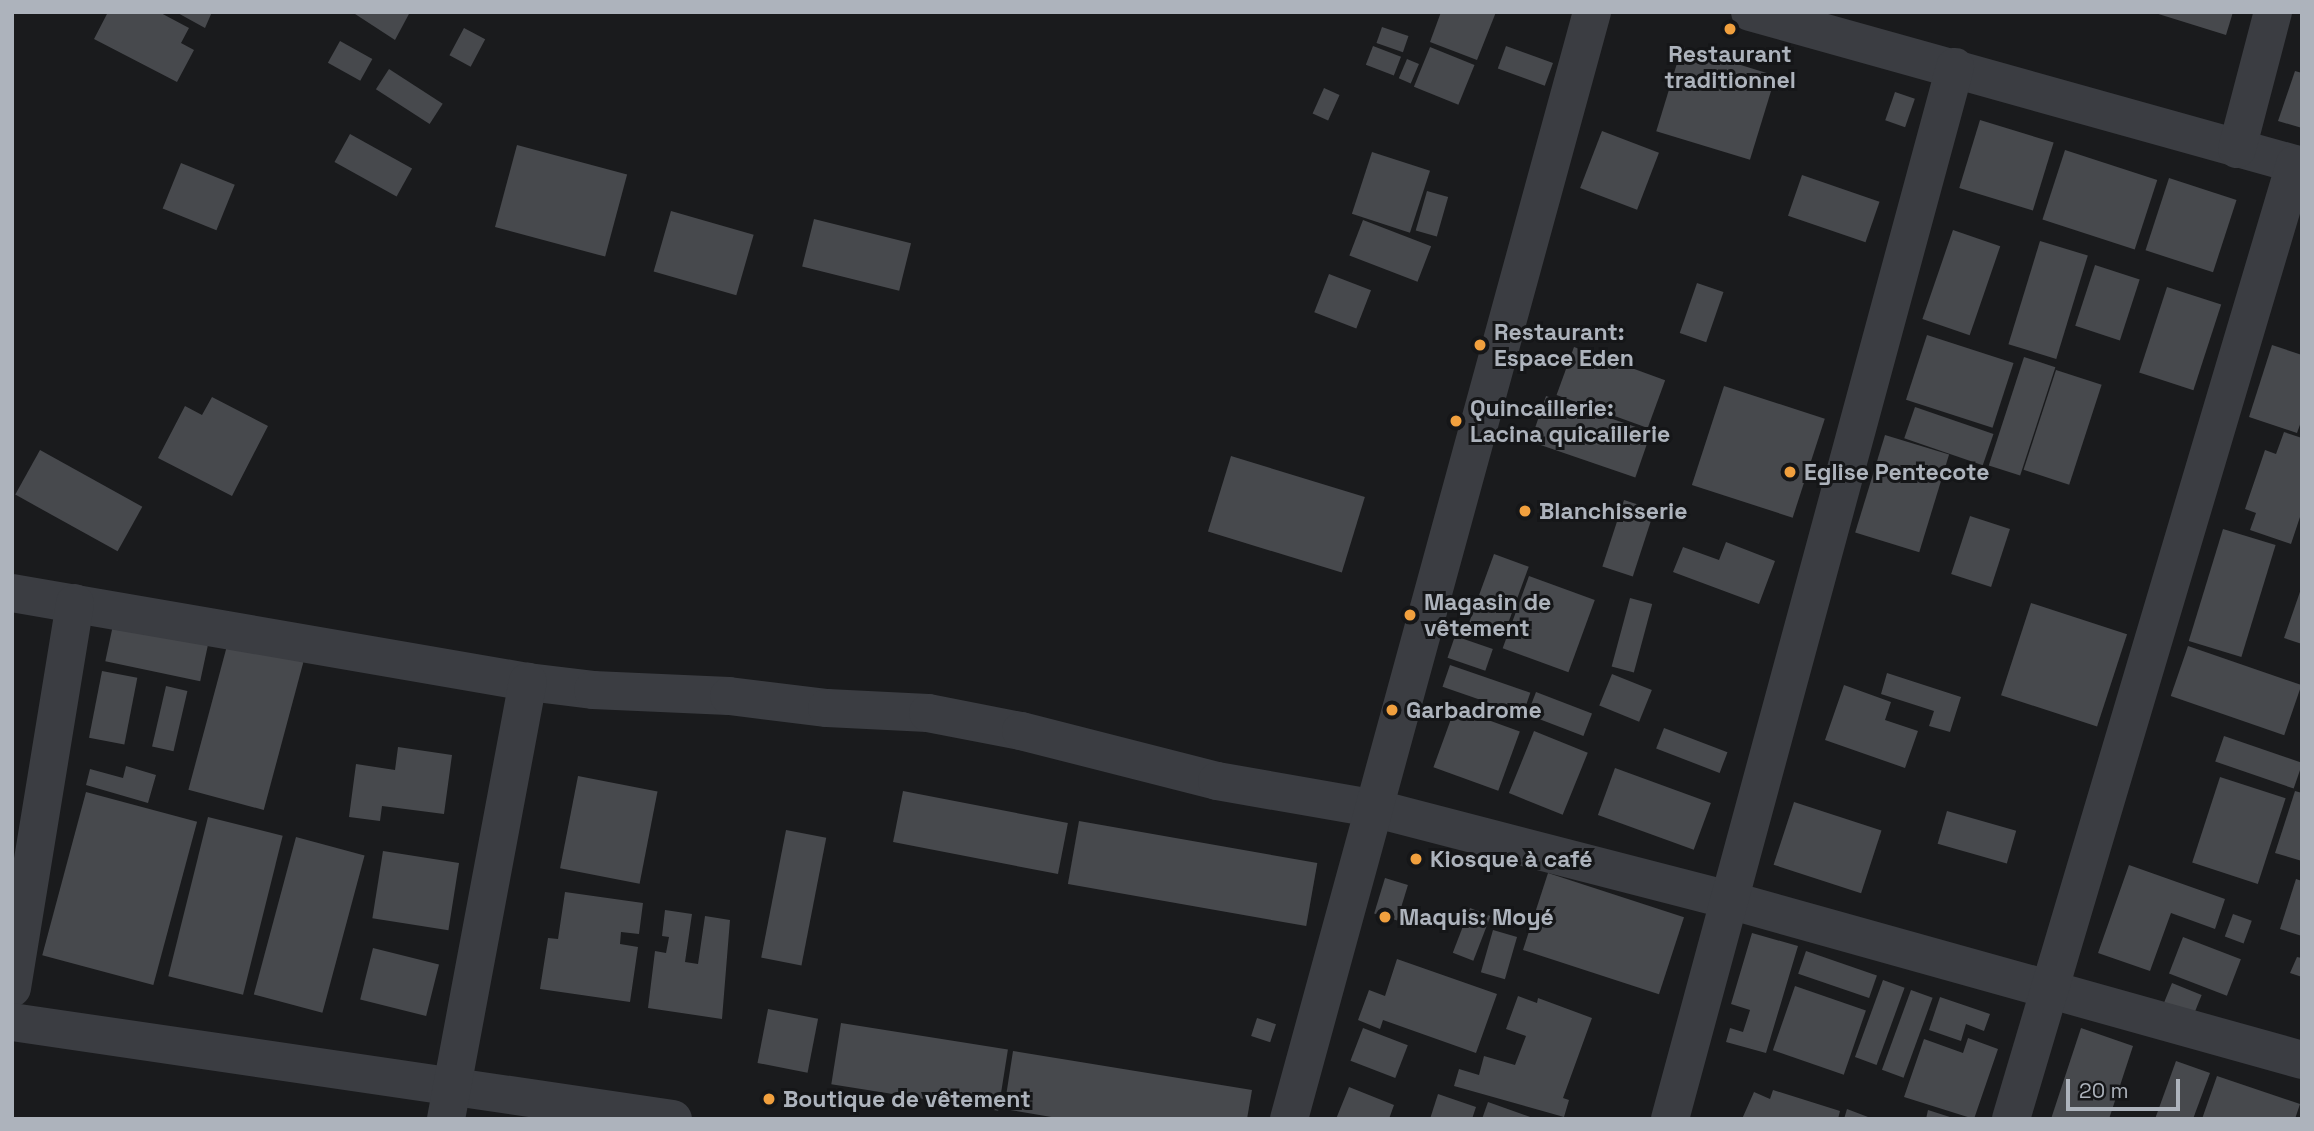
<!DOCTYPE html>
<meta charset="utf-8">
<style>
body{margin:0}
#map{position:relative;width:2314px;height:1131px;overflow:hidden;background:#1a1b1d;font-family:"Space Grotesk",sans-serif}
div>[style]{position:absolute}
.building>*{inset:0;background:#47494d;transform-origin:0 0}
.minor>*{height:38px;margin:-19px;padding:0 19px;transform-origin:19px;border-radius:19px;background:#3b3d42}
.dots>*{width:19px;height:19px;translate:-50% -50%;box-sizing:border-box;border:4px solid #151618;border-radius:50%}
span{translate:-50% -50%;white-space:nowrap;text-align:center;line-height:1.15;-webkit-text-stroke:6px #151618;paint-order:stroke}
.poi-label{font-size:23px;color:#adb3bc;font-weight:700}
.left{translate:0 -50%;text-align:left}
.frame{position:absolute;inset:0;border:14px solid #adb3bc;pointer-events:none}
.scale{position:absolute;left:2066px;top:1079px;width:114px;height:32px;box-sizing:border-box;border:4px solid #adb3bc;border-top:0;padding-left:9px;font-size:21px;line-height:24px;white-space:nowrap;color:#adb3bc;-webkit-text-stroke:5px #151618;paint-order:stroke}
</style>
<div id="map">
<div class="building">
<i style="clip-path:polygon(108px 12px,159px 12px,189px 28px,181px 43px,194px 50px,177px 82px,94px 39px)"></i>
<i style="clip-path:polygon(176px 12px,212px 12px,205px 28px)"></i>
<i style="clip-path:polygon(352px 12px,410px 12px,395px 40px)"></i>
<i style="clip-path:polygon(1441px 12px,1496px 12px,1477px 60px,1430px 42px)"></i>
<i style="clip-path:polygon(2152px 12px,2233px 12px,2226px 35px)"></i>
<i style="left:1382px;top:27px;width:28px;height:17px;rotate:19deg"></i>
<i style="left:464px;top:28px;width:24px;height:31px;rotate:28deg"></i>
<i style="left:340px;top:41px;width:37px;height:25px;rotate:29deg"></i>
<i style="left:1373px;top:46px;width:30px;height:20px;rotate:21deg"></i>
<i style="left:1506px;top:46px;width:50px;height:24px;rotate:20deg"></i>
<i style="left:1430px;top:47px;width:48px;height:43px;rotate:22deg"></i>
<i style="left:1682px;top:47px;width:98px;height:88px;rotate:17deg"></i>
<i style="left:1407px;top:59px;width:13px;height:21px;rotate:23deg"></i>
<i style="left:389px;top:69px;width:64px;height:24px;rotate:33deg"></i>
<i style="clip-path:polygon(2295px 71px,2302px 73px,2302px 128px,2278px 121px)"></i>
<i style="left:1324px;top:88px;width:17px;height:28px;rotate:24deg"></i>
<i style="left:1895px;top:92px;width:21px;height:30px;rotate:19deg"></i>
<i style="left:1980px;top:120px;width:77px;height:71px;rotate:17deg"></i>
<i style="left:1602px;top:131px;width:61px;height:61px;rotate:21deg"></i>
<i style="left:350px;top:134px;width:71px;height:32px;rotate:29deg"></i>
<i style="left:517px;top:145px;width:114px;height:85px;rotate:15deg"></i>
<i style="left:2065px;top:150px;width:97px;height:73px;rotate:18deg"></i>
<i style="left:1372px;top:152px;width:61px;height:65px;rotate:18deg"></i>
<i style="left:181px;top:163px;width:58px;height:49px;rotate:22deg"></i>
<i style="left:1802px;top:175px;width:82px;height:43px;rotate:19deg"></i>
<i style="left:2169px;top:178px;width:71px;height:76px;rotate:18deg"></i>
<i style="left:1427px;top:191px;width:22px;height:41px;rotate:16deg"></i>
<i style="left:671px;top:211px;width:86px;height:63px;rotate:16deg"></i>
<i style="left:814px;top:219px;width:100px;height:49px;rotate:14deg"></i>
<i style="left:1363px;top:220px;width:73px;height:38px;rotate:21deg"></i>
<i style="left:1953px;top:230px;width:50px;height:94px;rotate:19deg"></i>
<i style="left:2040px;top:241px;width:50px;height:108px;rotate:17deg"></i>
<i style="left:2095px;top:265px;width:47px;height:64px;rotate:18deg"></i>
<i style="left:1329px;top:274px;width:45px;height:41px;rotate:21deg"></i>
<i style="left:1697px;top:283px;width:28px;height:53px;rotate:19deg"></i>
<i style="left:2167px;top:287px;width:57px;height:90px;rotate:18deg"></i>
<i style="left:1927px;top:335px;width:91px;height:68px;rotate:18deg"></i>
<i style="clip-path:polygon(2272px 345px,2302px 355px,2302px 419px,2297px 433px,2249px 417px)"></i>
<i style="left:1574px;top:347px;width:97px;height:51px;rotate:20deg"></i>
<i style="left:2024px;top:357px;width:33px;height:114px;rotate:18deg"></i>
<i style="left:2056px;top:370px;width:48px;height:105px;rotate:18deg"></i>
<i style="left:1724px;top:386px;width:106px;height:104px;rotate:18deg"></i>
<i style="left:1546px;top:396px;width:111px;height:48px;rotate:19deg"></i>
<i style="clip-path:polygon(212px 397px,268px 426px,232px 496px,158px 458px,185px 406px,202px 415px)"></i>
<i style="left:1915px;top:407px;width:83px;height:33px;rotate:19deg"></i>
<i style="clip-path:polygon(2284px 432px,2302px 438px,2302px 511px,2291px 544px,2250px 530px,2256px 513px,2245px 509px,2265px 450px,2276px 454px)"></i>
<i style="left:1885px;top:435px;width:67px;height:102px;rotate:17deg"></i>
<i style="left:40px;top:450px;width:117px;height:51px;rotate:29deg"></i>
<i style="left:1231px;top:456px;width:140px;height:79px;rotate:17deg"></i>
<i style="left:1624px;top:500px;width:32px;height:70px;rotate:18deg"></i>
<i style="left:1970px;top:516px;width:42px;height:61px;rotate:18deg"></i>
<i style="left:2223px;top:529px;width:55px;height:117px;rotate:17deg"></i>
<i style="clip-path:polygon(1726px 542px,1775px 561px,1759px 604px,1673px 572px,1683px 547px,1719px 560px)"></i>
<i style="left:1494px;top:554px;width:37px;height:76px;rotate:20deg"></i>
<i style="left:1529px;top:576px;width:70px;height:77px;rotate:20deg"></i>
<i style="clip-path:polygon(2302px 586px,2302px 644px,2284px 638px)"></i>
<i style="left:1630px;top:598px;width:23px;height:71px;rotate:15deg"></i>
<i style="left:2031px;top:603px;width:101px;height:97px;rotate:18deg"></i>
<i style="left:113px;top:625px;width:97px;height:37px;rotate:12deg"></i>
<i style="left:1455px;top:636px;width:40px;height:23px;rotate:19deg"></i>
<i style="left:228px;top:642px;width:78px;height:153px;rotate:15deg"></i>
<i style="left:2188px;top:646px;width:120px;height:53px;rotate:19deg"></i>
<i style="left:1450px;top:665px;width:85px;height:23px;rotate:19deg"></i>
<i style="left:102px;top:671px;width:36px;height:68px;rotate:11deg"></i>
<i style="clip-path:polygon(1887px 673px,1961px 697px,1950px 732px,1929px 726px,1934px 711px,1881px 694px)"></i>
<i style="left:1612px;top:674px;width:43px;height:34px;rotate:22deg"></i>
<i style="clip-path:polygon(1844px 685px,1891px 702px,1885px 720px,1918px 731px,1905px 768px,1825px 740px)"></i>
<i style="left:166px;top:686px;width:22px;height:62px;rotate:13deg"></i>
<i style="left:1536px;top:692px;width:60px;height:24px;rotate:21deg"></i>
<i style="left:1455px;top:708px;width:69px;height:63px;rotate:20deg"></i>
<i style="left:1664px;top:728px;width:68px;height:22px;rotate:21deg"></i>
<i style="left:1534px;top:731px;width:58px;height:67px;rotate:22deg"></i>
<i style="left:2224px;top:736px;width:83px;height:27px;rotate:19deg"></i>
<i style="clip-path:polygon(398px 747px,452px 755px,444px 814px,382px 806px,380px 821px,349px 817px,356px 764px,395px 770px)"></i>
<i style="clip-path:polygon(126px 766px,156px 775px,148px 803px,86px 785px,90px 769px,123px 778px)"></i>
<i style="left:1615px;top:768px;width:102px;height:50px;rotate:20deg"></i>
<i style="left:578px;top:776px;width:81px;height:94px;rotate:11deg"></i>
<i style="left:2220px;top:777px;width:69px;height:90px;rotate:18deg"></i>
<i style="left:903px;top:791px;width:168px;height:52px;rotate:11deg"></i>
<i style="clip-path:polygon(2295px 791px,2302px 793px,2302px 861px,2275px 853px)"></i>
<i style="left:86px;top:792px;width:115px;height:169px;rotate:15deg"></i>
<i style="left:1794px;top:802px;width:92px;height:66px;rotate:18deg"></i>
<i style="left:1947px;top:811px;width:72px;height:34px;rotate:16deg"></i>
<i style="left:208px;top:817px;width:77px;height:164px;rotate:14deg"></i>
<i style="left:1079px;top:821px;width:242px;height:64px;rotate:10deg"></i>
<i style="left:786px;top:830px;width:41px;height:130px;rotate:11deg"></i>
<i style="left:296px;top:837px;width:71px;height:163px;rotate:15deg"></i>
<i style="left:383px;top:851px;width:77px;height:68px;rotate:9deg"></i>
<i style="clip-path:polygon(2129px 865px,2225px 899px,2215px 929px,2171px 913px,2150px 971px,2098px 953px)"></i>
<i style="left:1548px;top:873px;width:143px;height:81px;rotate:18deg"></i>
<i style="left:1385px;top:878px;width:24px;height:37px;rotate:17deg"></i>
<i style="clip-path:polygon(2296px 879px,2302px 881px,2302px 936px,2280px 929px)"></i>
<i style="clip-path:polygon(565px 892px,643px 903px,639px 934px,621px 932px,620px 944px,638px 947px,630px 1002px,540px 989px,548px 938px,558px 939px)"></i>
<i style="left:1470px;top:908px;width:22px;height:48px;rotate:21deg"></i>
<i style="clip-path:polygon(665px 910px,692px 914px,685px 962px,698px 964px,705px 916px,730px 920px,722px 1019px,648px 1008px,655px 951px,666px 953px,669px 937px,662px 936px)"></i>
<i style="left:2233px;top:914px;width:20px;height:24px;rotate:20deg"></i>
<i style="left:1493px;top:930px;width:25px;height:44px;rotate:16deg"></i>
<i style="clip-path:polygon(1752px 933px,1798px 946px,1766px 1053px,1726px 1042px,1730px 1028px,1743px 1032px,1750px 1010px,1731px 1004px)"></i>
<i style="left:2183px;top:937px;width:62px;height:39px;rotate:21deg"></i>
<i style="left:373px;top:948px;width:68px;height:53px;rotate:14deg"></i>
<i style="left:1806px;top:951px;width:75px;height:24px;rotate:19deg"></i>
<i style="clip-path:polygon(2297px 957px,2302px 958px,2302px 977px,2290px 973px)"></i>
<i style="clip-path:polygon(1397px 959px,1497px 994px,1476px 1053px,1383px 1020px,1380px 1029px,1358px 1020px,1369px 990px,1385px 996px)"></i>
<i style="left:1883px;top:980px;width:23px;height:82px;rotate:20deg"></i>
<i style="left:2172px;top:983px;width:32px;height:24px;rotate:22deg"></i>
<i style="left:1795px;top:986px;width:75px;height:68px;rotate:19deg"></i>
<i style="left:1911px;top:990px;width:23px;height:85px;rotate:20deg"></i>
<i style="clip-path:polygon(1518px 996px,1537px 1003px,1538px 998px,1592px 1018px,1563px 1098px,1569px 1100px,1564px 1117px,1454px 1086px,1459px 1069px,1479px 1075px,1484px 1056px,1515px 1065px,1526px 1036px,1506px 1029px)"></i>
<i style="clip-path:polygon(1940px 997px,1990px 1014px,1984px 1031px,1966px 1024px,1961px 1041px,1929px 1030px)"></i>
<i style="left:768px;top:1009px;width:51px;height:55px;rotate:11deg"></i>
<i style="left:1257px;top:1018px;width:20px;height:19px;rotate:18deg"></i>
<i style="left:841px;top:1023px;width:169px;height:62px;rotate:9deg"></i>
<i style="left:1363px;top:1028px;width:48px;height:35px;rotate:21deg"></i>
<i style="clip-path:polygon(2081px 1028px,2133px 1046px,2109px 1119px,2051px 1119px)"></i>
<i style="clip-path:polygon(1968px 1038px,1998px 1049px,1974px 1119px,1904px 1097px,1924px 1039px,1963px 1053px)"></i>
<i style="clip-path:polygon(1013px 1051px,1252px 1090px,1247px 1119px,1063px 1119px,1004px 1109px)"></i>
<i style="clip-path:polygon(2176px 1061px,2210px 1073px,2193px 1119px,2155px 1119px)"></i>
<i style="clip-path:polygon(2217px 1076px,2300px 1104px,2295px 1119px,2202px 1119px)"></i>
<i style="clip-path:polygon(1349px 1087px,1394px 1105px,1389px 1119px,1336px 1119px)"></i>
<i style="clip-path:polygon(1773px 1090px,1840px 1111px,1838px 1119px,1742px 1119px,1754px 1092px,1770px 1099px)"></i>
<i style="clip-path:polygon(1438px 1094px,1476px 1107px,1472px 1119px,1430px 1119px)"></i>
<i style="clip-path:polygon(1488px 1102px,1533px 1118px,1533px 1119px,1482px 1119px)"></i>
<i style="clip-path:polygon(1847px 1109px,1868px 1117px,1868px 1119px,1844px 1119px)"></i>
<i style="clip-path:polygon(1928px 1110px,1953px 1118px,1953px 1119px,1926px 1119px)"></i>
</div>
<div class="minor">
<i style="left:1750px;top:12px;width:573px;rotate:15.59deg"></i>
<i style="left:2237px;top:149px;width:142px;rotate:-75.3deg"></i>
<i style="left:12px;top:593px;width:524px;rotate:9.79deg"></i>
<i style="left:528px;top:682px;width:65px;rotate:7deg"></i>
<i style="left:593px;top:690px;width:136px;rotate:2.5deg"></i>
<i style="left:729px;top:696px;width:99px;rotate:7deg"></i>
<i style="left:827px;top:708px;width:101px;rotate:2.8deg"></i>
<i style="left:928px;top:713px;width:95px;rotate:11deg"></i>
<i style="left:1021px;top:731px;width:202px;rotate:14.3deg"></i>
<i style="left:1217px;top:781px;width:162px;rotate:9.9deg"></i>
<i style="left:1377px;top:809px;width:364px;rotate:14.5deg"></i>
<i style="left:1729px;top:900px;width:595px;rotate:15.6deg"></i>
<i style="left:12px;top:988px;width:390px;rotate:-80.7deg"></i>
<i style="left:12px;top:1022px;width:668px;rotate:8.35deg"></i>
<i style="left:446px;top:1119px;width:445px;rotate:-79.4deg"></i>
<i style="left:1289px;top:1119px;width:1148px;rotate:-74.69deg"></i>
<i style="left:1670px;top:1119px;width:1090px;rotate:-74.84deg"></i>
<i style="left:2011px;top:1119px;width:996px;rotate:-73.44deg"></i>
</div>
<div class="dots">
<i style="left:1730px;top:29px;background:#f1a03e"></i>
<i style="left:1480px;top:345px;background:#f1a03e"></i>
<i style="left:1456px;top:421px;background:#f1a03e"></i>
<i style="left:1790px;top:472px;background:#f1a03e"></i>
<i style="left:1525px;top:511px;background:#f1a03e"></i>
<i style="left:1410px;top:615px;background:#f1a03e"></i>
<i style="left:1392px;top:710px;background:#f1a03e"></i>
<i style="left:1416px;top:859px;background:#f1a03e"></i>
<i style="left:1385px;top:917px;background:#f1a03e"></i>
<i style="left:769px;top:1099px;background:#f1a03e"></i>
</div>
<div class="poi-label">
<span style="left:1730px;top:67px">Restaurant<br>traditionnel</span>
<span class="left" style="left:1494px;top:345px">Restaurant:<br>Espace Eden</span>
<span class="left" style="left:1470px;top:421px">Quincaillerie:<br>Lacina quicaillerie</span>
<span class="left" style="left:1804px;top:472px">Eglise Pentecote</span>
<span class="left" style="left:1539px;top:511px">Blanchisserie</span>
<span class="left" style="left:1424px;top:615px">Magasin de<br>vêtement</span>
<span class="left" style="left:1406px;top:710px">Garbadrome</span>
<span class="left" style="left:1430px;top:859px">Kiosque à café</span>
<span class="left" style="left:1399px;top:917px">Maquis: Moyé</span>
<span class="left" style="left:783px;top:1099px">Boutique de vêtement</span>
</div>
<div class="frame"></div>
<div class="scale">20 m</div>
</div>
